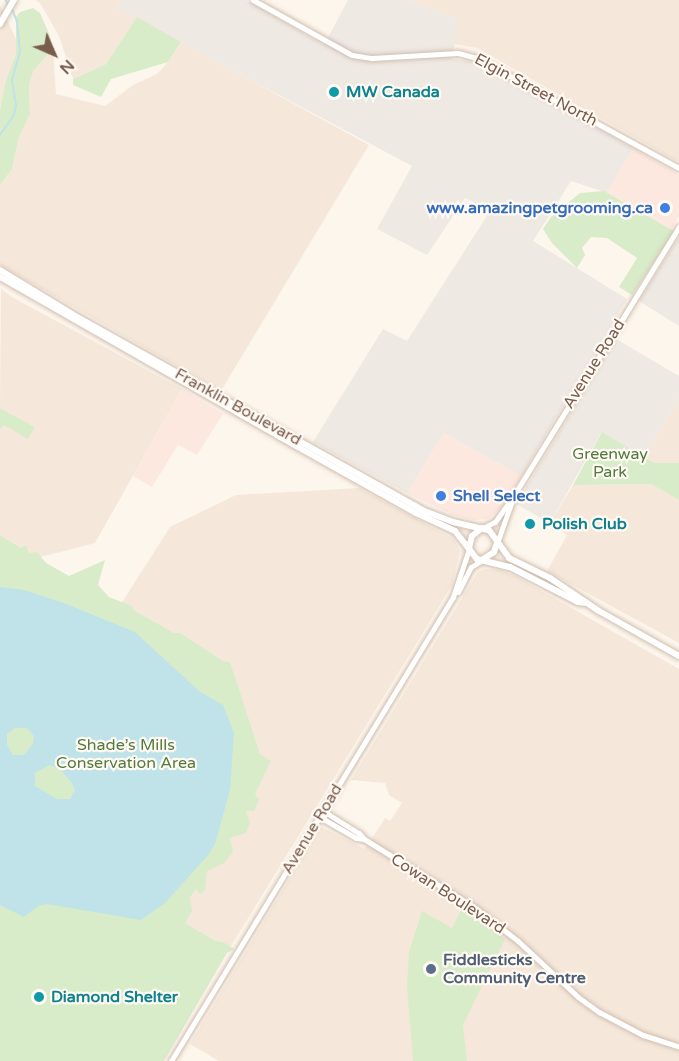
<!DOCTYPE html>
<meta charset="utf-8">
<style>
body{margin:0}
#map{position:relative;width:679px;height:1061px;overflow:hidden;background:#fdf6ec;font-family:"Varela Round",sans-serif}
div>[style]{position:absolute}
.residential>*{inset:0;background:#f5e8da}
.commercial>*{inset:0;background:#fde8e0}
.industrial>*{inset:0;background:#efe9e4}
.green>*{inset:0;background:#d8ecc9}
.water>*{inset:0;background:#bfe3e8}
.stream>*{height:1.5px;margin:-0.75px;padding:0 0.75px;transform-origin:0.75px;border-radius:0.75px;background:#bfe3e8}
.roads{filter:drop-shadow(0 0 2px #d1beb0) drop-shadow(0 0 2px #d1beb0)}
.tertiary>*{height:5px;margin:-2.5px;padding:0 2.5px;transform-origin:2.5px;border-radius:2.5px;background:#fff}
.secondary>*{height:6px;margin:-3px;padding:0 3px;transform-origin:3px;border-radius:3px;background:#fff}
.dots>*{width:16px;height:16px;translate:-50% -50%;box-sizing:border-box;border:3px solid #fffaf3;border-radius:50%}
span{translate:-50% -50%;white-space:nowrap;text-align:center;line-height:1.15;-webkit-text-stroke:4.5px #fffaf3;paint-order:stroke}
.street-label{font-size:16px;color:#7a5c4d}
.culture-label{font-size:16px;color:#0d838f;font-weight:700}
.left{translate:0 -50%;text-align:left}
.shop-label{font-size:16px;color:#366cbe;font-weight:700}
.right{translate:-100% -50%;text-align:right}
.park-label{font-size:16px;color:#537a41}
.service-label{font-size:16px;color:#4e5e75;font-weight:700}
.north{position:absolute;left:24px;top:24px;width:60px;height:60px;-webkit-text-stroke:4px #fffaf3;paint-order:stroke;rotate:135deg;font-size:16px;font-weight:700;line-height:24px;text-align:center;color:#7a5c4d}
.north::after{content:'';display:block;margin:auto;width:21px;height:27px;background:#7a5c4d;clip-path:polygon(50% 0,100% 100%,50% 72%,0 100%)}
</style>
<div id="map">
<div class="residential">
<i style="clip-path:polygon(35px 0,120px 0,116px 8px,137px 17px,106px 64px,73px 79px,59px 36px,40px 3px)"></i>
<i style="clip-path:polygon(409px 0,679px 0,679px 162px,477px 48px,454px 44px,458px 20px)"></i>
<i style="clip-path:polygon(0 5px,17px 41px,16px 54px,5px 83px,0 110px)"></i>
<i style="clip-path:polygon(181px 42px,369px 145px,221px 391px,0 265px,0 185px,12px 169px,19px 137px,30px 114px,29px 84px,34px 70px,53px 49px,56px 94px,105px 106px,133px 85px,157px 74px,168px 62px)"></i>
<i style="clip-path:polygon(1px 289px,12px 297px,182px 389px,95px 543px,37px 558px,0 535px,0 430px,4px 424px,35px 427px,0 408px)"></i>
<i style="clip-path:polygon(679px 399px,679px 463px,654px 464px,643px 457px)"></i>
<i style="clip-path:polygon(651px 484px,679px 500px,679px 643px,547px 571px,567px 535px,550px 523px,573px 485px)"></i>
<i style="clip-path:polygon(359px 488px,454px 539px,460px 551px,452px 585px,228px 951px,177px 920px,260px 754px,229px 665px,121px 604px,170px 527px,236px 495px)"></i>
<i style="clip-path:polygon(484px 569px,500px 570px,515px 576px,679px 669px,679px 1061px,219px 1061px,190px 1044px,321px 827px,365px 849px,385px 818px,390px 821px,402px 803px,389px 795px,385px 783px,351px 780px,478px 572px)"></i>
</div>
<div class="commercial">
<i style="clip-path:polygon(633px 148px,679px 175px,679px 216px,671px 229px,607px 193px)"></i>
<i style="clip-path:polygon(182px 389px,223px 414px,197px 455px,178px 445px,152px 487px,133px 476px)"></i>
<i style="clip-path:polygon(444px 433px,521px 476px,503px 506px,488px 519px,474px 520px,453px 515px,407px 493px)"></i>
</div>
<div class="industrial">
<i style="clip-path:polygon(120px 0,246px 0,324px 45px,348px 0,409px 0,459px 20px,452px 59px,478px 62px,633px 148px,607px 193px,571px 181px,533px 241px,627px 299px,521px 476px,444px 433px,407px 493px,313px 442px,383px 329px,407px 341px,490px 211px,465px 198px,427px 255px,377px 229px,412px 166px,116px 8px)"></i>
<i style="clip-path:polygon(679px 237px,679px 326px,639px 301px)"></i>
<i style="clip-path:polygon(616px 339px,679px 376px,679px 399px,643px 457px,601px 433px,550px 523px,516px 504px)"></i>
</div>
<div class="green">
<i style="clip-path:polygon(33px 8px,40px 13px,50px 36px,53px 49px,34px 70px,29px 84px,30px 114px,19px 137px,12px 169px,0 185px,0 110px,5px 83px,16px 54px,16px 17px,20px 12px)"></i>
<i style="clip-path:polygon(137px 17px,181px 42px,168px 62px,111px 79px,101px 97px,73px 85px,73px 79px,106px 64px)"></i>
<i style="clip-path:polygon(604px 191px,674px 231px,632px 295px,619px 287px,637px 258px,607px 238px,591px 237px,582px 248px,585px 255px,577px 268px,552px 243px,543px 229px,551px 217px,580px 193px)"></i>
<i style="clip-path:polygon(0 408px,35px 427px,28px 439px,4px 425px,0 430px)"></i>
<i style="clip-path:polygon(602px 432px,654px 463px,679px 463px,679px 500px,651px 484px,573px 485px)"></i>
<i style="clip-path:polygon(0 535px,21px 548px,26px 545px,29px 553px,37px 552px,46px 563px,69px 576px,105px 560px,98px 585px,109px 597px,132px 606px,135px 611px,174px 633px,180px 633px,223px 661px,230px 662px,260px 754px,271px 761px,255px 794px,259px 800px,254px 811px,246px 811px,250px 823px,246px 833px,230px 838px,233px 852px,224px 863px,207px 871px,205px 891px,200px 894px,196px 889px,190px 897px,192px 911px,185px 923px,215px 941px,223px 942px,234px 949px,227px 953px,164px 1061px,0 1061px)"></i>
<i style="clip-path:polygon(462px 908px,505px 939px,463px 1025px,467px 1061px,413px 1061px,407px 986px,409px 952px,422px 911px,452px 928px)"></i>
</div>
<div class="water">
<i style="clip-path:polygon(evenodd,0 587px,24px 590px,64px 603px,135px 632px,199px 691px,223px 705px,234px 733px,230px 790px,215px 844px,209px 854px,165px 903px,141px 920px,47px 904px,38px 906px,24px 917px,0 905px,0 587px,27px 728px,34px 736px,33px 744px,24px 755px,13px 755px,7px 745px,7px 734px,15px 728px,27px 728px,0 587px,49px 765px,60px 769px,72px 783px,75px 790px,70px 799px,57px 799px,35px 786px,35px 773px,49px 765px)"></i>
</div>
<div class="stream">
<i style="left:6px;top:0;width:6px;rotate:59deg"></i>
<i style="left:0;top:135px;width:24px;rotate:-55deg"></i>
<i style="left:14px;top:115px;width:9px;rotate:-77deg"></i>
<i style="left:16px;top:106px;width:26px;rotate:-99deg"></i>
<i style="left:12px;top:80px;width:29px;rotate:-74deg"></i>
<i style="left:20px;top:52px;width:30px;rotate:-96deg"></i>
<i style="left:17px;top:22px;width:14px;rotate:-111deg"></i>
</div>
<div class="roads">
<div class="tertiary">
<i style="left:253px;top:0;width:113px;rotate:29.1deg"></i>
<i style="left:352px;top:55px;width:20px;rotate:9deg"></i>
<i style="left:372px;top:58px;width:86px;rotate:-3.3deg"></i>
<i style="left:458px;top:53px;width:20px;rotate:15deg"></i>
<i style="left:477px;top:58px;width:230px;rotate:28.6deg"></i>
<i style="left:483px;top:528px;width:13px;rotate:-27deg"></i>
<i style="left:495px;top:522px;width:24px;rotate:-55deg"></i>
<i style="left:497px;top:543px;width:51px;rotate:-70.5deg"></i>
<i style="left:514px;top:495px;width:315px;rotate:-58.4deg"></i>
<i style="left:458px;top:592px;width:28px;rotate:-63deg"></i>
<i style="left:471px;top:567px;width:13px;rotate:-32deg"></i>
<i style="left:321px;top:813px;width:7px;rotate:8deg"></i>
<i style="left:328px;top:814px;width:36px;rotate:32deg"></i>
<i style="left:359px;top:833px;width:8px;rotate:50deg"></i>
<i style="left:364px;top:839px;width:129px;rotate:31.7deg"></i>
<i style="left:474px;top:907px;width:56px;rotate:37.7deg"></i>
<i style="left:518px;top:941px;width:82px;rotate:43deg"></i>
<i style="left:578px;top:997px;width:26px;rotate:36deg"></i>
<i style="left:599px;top:1012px;width:50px;rotate:27.6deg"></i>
<i style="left:643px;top:1035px;width:38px;rotate:18deg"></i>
<i style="left:321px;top:813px;width:8px;rotate:60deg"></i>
<i style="left:325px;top:820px;width:36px;rotate:30deg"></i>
<i style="left:356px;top:838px;width:8px;rotate:7deg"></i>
<i style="left:171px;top:1061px;width:543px;rotate:-58.71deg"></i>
<i style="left:453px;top:597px;width:51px;rotate:-71.6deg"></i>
</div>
<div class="secondary">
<i style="left:0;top:24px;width:28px;rotate:-60deg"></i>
<i style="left:0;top:270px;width:84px;rotate:31.4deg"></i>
<i style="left:72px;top:314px;width:406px;rotate:29.2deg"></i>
<i style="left:427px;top:512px;width:28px;rotate:21deg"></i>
<i style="left:453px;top:522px;width:37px;rotate:13deg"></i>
<i style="left:489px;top:530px;width:34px;rotate:54deg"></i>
<i style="left:509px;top:558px;width:46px;rotate:26deg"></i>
<i style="left:550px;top:578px;width:59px;rotate:34deg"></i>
<i style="left:599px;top:611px;width:92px;rotate:29.4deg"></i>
<i style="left:0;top:277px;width:322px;rotate:29.7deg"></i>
<i style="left:280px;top:437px;width:156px;rotate:29.2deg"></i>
<i style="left:416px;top:513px;width:43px;rotate:24.8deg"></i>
<i style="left:455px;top:531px;width:36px;rotate:52deg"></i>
<i style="left:477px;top:559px;width:34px;rotate:14deg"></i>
<i style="left:510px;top:567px;width:76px;rotate:27.2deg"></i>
<i style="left:578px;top:602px;width:9px;rotate:6deg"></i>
<i style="left:469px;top:548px;width:12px;rotate:-76deg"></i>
<i style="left:472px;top:536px;width:13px;rotate:-39deg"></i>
<i style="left:482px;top:560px;width:14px;rotate:-34deg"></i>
<i style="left:494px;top:552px;width:9px;rotate:-72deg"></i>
</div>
</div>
<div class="dots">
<i style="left:334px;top:92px;background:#0f9aa8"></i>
<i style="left:665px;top:208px;background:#3f7fe0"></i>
<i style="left:441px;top:496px;background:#3f7fe0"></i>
<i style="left:530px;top:524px;background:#0f9aa8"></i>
<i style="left:431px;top:969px;background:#5c6f8a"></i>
<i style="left:39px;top:997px;background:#0f9aa8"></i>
</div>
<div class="street-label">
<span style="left:536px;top:90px;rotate:28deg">Elgin Street North</span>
<span style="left:594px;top:364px;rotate:-58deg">Avenue Road</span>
<span style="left:238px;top:407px;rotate:29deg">Franklin Boulevard</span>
<span style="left:312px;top:829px;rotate:-59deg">Avenue Road</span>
<span style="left:448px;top:894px;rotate:33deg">Cowan Boulevard</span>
</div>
<div class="culture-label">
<span class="left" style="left:346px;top:92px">MW Canada</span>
<span class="left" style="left:542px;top:524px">Polish Club</span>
<span class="left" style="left:51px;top:997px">Diamond Shelter</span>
</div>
<div class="shop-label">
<span class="right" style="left:653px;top:208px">www.amazingpetgrooming.ca</span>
<span class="left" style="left:453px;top:496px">Shell Select</span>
</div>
<div class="park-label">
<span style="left:610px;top:463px">Greenway<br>Park</span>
<span style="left:126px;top:754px">Shade’s Mills<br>Conservation Area</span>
</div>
<div class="service-label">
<span class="left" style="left:443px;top:969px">Fiddlesticks<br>Community Centre</span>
</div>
<div class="north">N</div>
</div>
